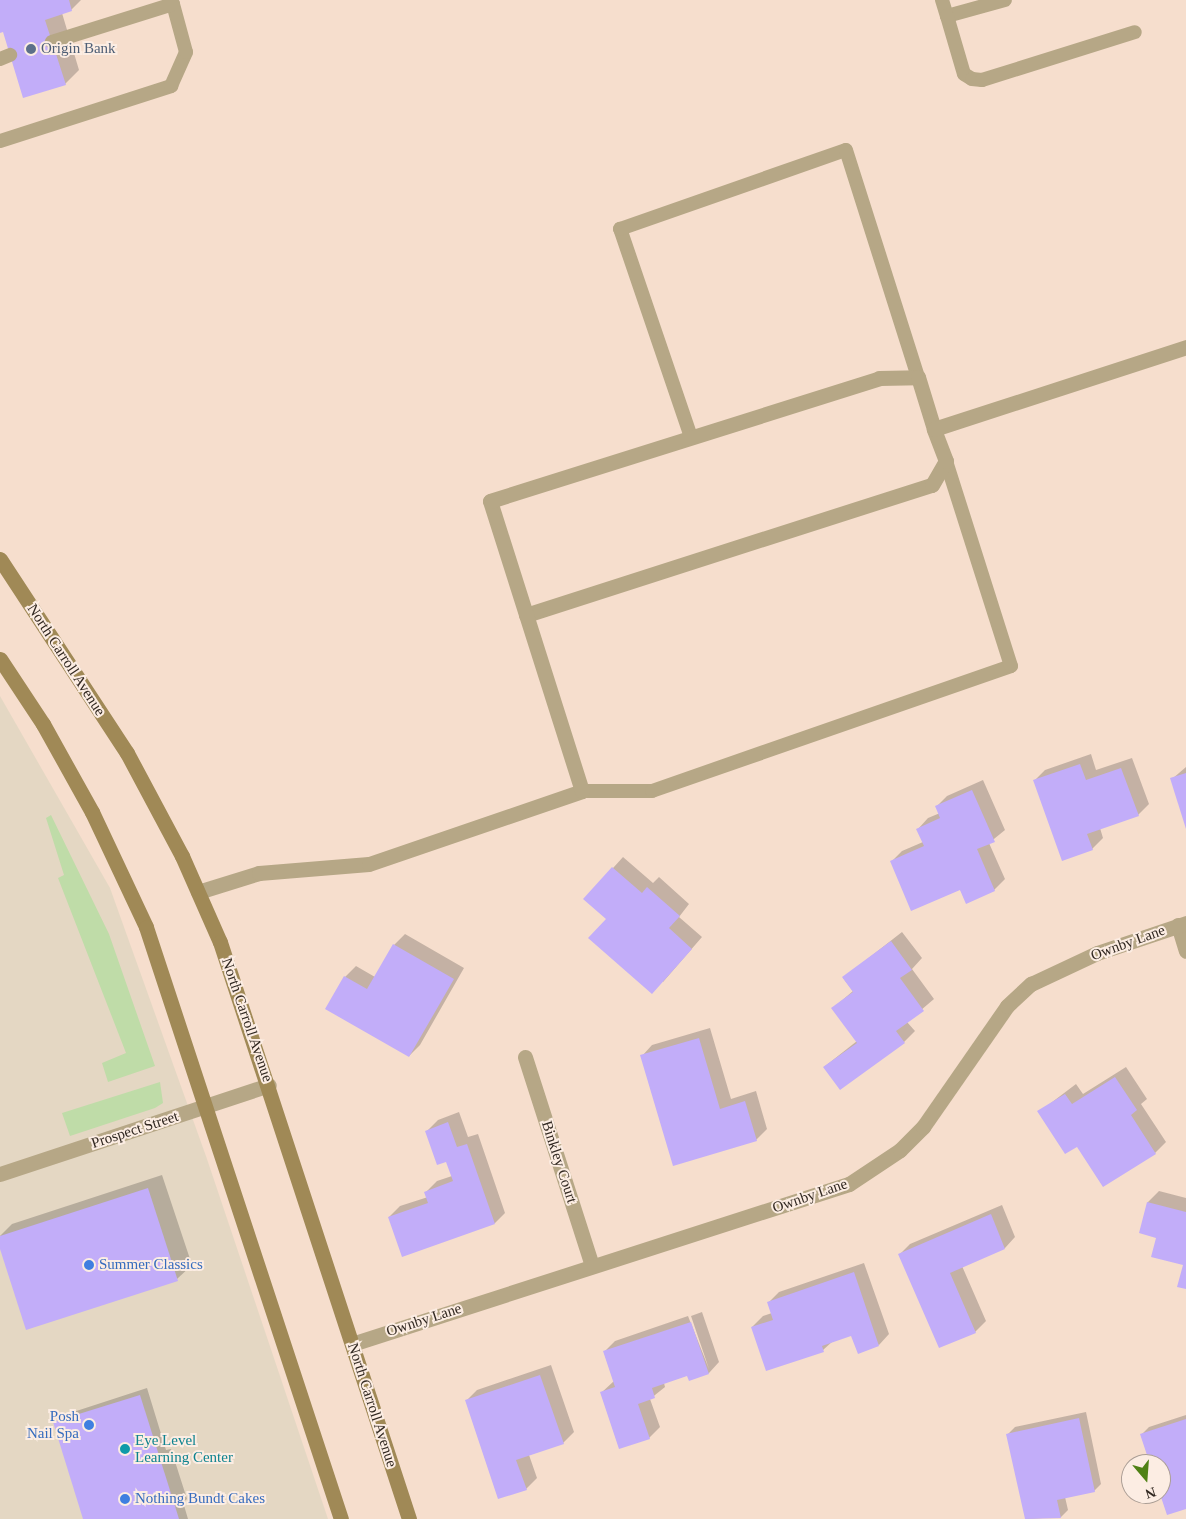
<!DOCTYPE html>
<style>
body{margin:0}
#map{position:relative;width:1186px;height:1519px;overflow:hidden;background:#f6decd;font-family:"Times New Roman",serif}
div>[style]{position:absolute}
.commercial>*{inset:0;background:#e4d7c3}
.green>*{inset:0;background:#bfdca8}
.shadow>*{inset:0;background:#0003}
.building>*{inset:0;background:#c2adf9}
.service>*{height:14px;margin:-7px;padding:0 7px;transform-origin:7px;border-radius:7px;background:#b6a786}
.minor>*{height:15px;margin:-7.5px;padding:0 7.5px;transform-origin:7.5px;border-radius:7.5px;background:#b6a786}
.secondary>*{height:15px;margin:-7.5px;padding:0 7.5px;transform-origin:7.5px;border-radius:7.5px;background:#a08956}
.dots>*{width:14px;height:14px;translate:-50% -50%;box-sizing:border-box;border:2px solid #fcede3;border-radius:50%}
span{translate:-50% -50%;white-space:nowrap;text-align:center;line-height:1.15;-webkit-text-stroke:4px #fcede3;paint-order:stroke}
.service-label{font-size:15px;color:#4e5e75}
.left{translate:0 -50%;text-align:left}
.street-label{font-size:15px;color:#312821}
.shop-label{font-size:15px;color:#366cbe}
.right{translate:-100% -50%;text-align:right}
.culture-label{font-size:15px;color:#0d838f}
.north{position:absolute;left:1121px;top:1454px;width:50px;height:50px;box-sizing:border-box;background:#fcede3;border:1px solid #ab9e95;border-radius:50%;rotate:162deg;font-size:14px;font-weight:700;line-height:20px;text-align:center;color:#312821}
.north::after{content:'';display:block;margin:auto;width:18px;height:22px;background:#4f8115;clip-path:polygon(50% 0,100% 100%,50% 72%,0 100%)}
</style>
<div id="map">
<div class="commercial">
<i style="clip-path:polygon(0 696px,110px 888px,207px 1159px,328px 1519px,0 1519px)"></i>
</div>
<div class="green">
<i style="clip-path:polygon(51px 815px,109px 934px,155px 1066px,108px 1082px,102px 1063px,126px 1053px,58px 878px,64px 875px,46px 818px)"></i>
<i style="clip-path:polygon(160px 1082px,163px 1103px,155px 1108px,70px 1136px,62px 1113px)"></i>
</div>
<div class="shadow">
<i style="clip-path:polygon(0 0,81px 0,71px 10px,62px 13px,79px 70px,65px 84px,4px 31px,0 32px)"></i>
<i style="clip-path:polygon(1091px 754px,1096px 770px,1132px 758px,1149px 804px,1138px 815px,1100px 828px,1103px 838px,1092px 849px,1034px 781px,1045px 770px)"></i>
<i style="clip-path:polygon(1186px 767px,1186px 826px,1172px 779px)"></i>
<i style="clip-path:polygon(983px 780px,1005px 830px,989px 843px,1005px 879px,994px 890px,966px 902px,960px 889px,891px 862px,902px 851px,923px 842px,918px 829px,928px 818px,940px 813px,937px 806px,947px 796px)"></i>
<i style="clip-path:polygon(623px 857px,653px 883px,659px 877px,689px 904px,679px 917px,702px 937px,663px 982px,608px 918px,585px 899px)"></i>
<i style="clip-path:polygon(902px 932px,922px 958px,912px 969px,934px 999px,907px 1022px,915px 1031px,904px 1042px,824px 1067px,857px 1041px,833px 1008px,853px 991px,843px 978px)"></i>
<i style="clip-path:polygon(405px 934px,464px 968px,420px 1045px,409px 1056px,345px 977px,356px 966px,375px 977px,394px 945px)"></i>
<i style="clip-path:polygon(710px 1028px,731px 1099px,756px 1091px,767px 1129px,756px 1140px,642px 1056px,652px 1045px)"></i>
<i style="clip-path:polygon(1126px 1067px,1147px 1099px,1141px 1104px,1166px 1142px,1155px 1153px,1103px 1186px,1077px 1145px,1039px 1112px,1076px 1084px,1083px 1094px)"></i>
<i style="clip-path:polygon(459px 1112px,468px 1137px,478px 1134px,505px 1213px,495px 1223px,389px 1217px,400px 1206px,428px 1197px,426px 1192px,437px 1181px,452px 1176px,447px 1161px,427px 1131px,438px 1120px)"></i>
<i style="clip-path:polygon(162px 1175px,192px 1265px,177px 1279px,0 1245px,0 1236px,12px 1224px)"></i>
<i style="clip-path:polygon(1159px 1191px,1186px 1198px,1186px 1288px,1185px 1264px,1157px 1237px,1140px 1232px,1148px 1202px)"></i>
<i style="clip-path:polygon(1002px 1205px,1015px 1237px,1005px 1248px,962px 1266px,986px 1321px,975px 1332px,900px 1254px,910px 1244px)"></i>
<i style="clip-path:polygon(864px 1263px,889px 1334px,879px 1345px,852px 1334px,833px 1341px,823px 1350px,752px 1327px,763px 1316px,772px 1313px,769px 1302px,779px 1292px)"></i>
<i style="clip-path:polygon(702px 1312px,719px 1362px,709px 1373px,688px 1375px,664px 1383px,665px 1387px,650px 1399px,660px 1427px,649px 1438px,601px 1393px,614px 1381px,604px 1352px,615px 1341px,688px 1316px,709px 1369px,691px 1316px)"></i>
<i style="clip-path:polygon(551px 1365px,574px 1432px,563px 1443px,529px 1455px,537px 1478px,526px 1489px,466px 1401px,477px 1390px)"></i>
<i style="clip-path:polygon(147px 1388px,166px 1450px,171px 1449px,187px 1499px,183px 1502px,188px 1519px,85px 1519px,54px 1423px,61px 1416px)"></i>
<i style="clip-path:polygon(1086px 1412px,1101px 1484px,1094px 1491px,1065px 1497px,1068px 1510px,1061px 1517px,1026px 1519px,1008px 1434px,1015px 1427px)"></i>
<i style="clip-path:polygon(1186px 1415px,1186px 1508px,1161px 1464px,1152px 1464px,1142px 1434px,1149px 1427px)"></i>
</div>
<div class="building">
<i style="clip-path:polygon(0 0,69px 0,72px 11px,45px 20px,66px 85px,23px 98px,3px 32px,0 33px)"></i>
<i style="clip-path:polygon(1080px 764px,1086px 780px,1121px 768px,1139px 816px,1087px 834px,1093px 850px,1062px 861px,1033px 780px)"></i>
<i style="clip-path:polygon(1186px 773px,1186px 829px,1170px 778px)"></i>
<i style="clip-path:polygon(972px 790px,995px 842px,977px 849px,995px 891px,966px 904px,960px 890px,911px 911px,890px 861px,924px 846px,916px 829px,940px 818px,935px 806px)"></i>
<i style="clip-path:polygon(612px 867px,642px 893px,647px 887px,680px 916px,669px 928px,692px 949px,652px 994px,588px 938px,606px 919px,583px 899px)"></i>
<i style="clip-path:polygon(891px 941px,912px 970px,900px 978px,924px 1011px,896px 1031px,905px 1043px,840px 1090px,823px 1067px,857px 1043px,831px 1008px,853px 992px,842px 977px)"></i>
<i style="clip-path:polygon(393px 944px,454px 979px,409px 1057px,325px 1009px,344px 976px,367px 989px)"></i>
<i style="clip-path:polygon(699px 1038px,720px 1109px,745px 1101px,757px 1141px,673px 1166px,640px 1055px)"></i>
<i style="clip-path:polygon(1115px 1077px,1137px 1110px,1131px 1115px,1156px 1154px,1103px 1187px,1077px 1147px,1065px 1154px,1037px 1111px,1065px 1094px,1072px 1104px)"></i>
<i style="clip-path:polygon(448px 1122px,457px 1147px,467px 1144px,495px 1224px,402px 1257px,388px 1217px,428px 1203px,424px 1192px,453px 1181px,446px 1162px,437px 1165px,425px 1131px)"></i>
<i style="clip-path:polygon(148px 1188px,178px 1281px,26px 1330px,0 1249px,0 1236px)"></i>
<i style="clip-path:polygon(1147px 1202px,1186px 1212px,1186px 1289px,1177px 1287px,1183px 1265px,1151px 1257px,1156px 1238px,1139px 1233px)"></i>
<i style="clip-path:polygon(991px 1214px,1005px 1249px,950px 1273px,976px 1333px,939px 1348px,898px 1254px)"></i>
<i style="clip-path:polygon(854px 1272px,879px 1346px,858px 1354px,851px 1336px,822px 1346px,824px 1352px,766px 1371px,751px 1327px,773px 1320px,767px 1302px)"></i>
<i style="clip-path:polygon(691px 1322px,709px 1374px,689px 1381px,687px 1376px,652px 1388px,655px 1398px,638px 1404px,650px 1439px,619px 1449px,600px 1392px,615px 1387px,603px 1351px)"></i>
<i style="clip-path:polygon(540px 1375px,564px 1444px,516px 1460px,527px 1490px,498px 1499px,465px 1400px)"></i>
<i style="clip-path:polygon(140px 1395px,179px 1519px,83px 1519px,53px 1422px)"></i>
<i style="clip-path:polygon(1079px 1418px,1095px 1492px,1057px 1500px,1061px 1518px,1025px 1519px,1006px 1434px)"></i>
<i style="clip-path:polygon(1186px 1419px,1186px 1509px,1167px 1515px,1160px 1494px,1161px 1464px,1150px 1464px,1140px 1434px)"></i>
</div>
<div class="service">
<i style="left:942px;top:0;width:17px;rotate:73deg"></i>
<i style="left:947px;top:16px;width:60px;rotate:-15.4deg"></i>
<i style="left:947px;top:16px;width:60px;rotate:73.7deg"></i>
<i style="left:964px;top:74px;width:9px;rotate:32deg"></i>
<i style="left:972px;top:79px;width:10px;rotate:6deg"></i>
<i style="left:982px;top:80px;width:160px;rotate:-17.4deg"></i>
<i style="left:0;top:59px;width:11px;rotate:-22deg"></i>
<i style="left:0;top:141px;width:180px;rotate:-17.8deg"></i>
<i style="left:171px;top:86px;width:37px;rotate:-66deg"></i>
<i style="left:186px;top:52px;width:50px;rotate:-105.2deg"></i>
<i style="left:173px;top:4px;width:127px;rotate:162.6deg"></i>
<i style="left:691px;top:437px;width:220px;rotate:-108.8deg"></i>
<i style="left:620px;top:229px;width:239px;rotate:-19.3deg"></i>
<i style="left:846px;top:150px;width:238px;rotate:72.4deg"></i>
<i style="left:582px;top:791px;width:70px"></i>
<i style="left:652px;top:791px;width:380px;rotate:-19.2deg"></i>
<i style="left:1011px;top:666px;width:215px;rotate:-107.6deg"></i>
</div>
<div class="minor">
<i style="left:526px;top:615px;width:426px;rotate:-17.8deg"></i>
<i style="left:932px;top:485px;width:28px;rotate:-60deg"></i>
<i style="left:946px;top:461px;width:34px;rotate:-111deg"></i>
<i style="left:198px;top:892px;width:64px;rotate:-17.3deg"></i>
<i style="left:259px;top:873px;width:110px;rotate:-4.7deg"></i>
<i style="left:369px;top:864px;width:225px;rotate:-18.9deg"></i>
<i style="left:582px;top:791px;width:304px;rotate:-107.6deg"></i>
<i style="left:490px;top:501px;width:408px;rotate:-17.5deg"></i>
<i style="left:879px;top:378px;width:39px;rotate:-1deg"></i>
<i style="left:918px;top:377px;width:54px;rotate:72.9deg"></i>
<i style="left:934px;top:429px;width:265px;rotate:-18deg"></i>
<i style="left:1178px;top:925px;width:27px;rotate:73deg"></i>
<i style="left:525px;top:1057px;width:219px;rotate:72.2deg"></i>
<i style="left:0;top:1174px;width:283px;rotate:-18.3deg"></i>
<i style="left:352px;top:1344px;width:522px;rotate:-17.85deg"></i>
<i style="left:849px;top:1184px;width:61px;rotate:-33.7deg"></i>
<i style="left:900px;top:1150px;width:33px;rotate:-45deg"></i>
<i style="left:923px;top:1127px;width:147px;rotate:-55.2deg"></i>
<i style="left:1007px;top:1006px;width:33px;rotate:-43deg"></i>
<i style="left:1031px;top:984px;width:73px;rotate:-25.2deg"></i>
<i style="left:1097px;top:953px;width:94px;rotate:-18.6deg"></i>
</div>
<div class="secondary">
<i style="left:0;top:559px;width:232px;rotate:56.8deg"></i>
<i style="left:127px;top:753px;width:117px;rotate:61.9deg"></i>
<i style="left:182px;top:856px;width:94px;rotate:66.2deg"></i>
<i style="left:220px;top:942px;width:607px;rotate:71.86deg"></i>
<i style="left:0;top:659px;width:78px;rotate:56.5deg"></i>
<i style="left:43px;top:724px;width:101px;rotate:60.9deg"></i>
<i style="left:92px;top:812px;width:127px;rotate:64.8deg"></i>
<i style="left:146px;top:927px;width:623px;rotate:71.77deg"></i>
</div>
<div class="dots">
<i style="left:31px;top:49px;background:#5c6f8a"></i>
<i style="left:89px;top:1265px;background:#3f7fe0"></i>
<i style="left:89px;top:1425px;background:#3f7fe0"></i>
<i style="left:125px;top:1449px;background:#0f9aa8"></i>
<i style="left:125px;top:1499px;background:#3f7fe0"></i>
</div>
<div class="service-label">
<span class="left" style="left:41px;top:49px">Origin Bank</span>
</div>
<div class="street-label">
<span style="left:66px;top:660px;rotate:57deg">North Carroll Avenue</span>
<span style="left:1128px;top:943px;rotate:-20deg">Ownby Lane</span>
<span style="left:247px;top:1020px;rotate:71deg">North Carroll Avenue</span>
<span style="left:135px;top:1130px;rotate:-18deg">Prospect Street</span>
<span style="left:559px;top:1162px;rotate:72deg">Binkley Court</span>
<span style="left:810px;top:1196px;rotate:-19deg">Ownby Lane</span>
<span style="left:424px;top:1320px;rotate:-18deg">Ownby Lane</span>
<span style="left:372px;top:1405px;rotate:72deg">North Carroll Avenue</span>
</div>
<div class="shop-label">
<span class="left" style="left:99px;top:1265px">Summer Classics</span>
<span class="right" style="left:79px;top:1425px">Posh<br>Nail Spa</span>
<span class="left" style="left:135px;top:1499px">Nothing Bundt Cakes</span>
</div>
<div class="culture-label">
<span class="left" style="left:135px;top:1449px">Eye Level<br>Learning Center</span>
</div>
<div class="north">N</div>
</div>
